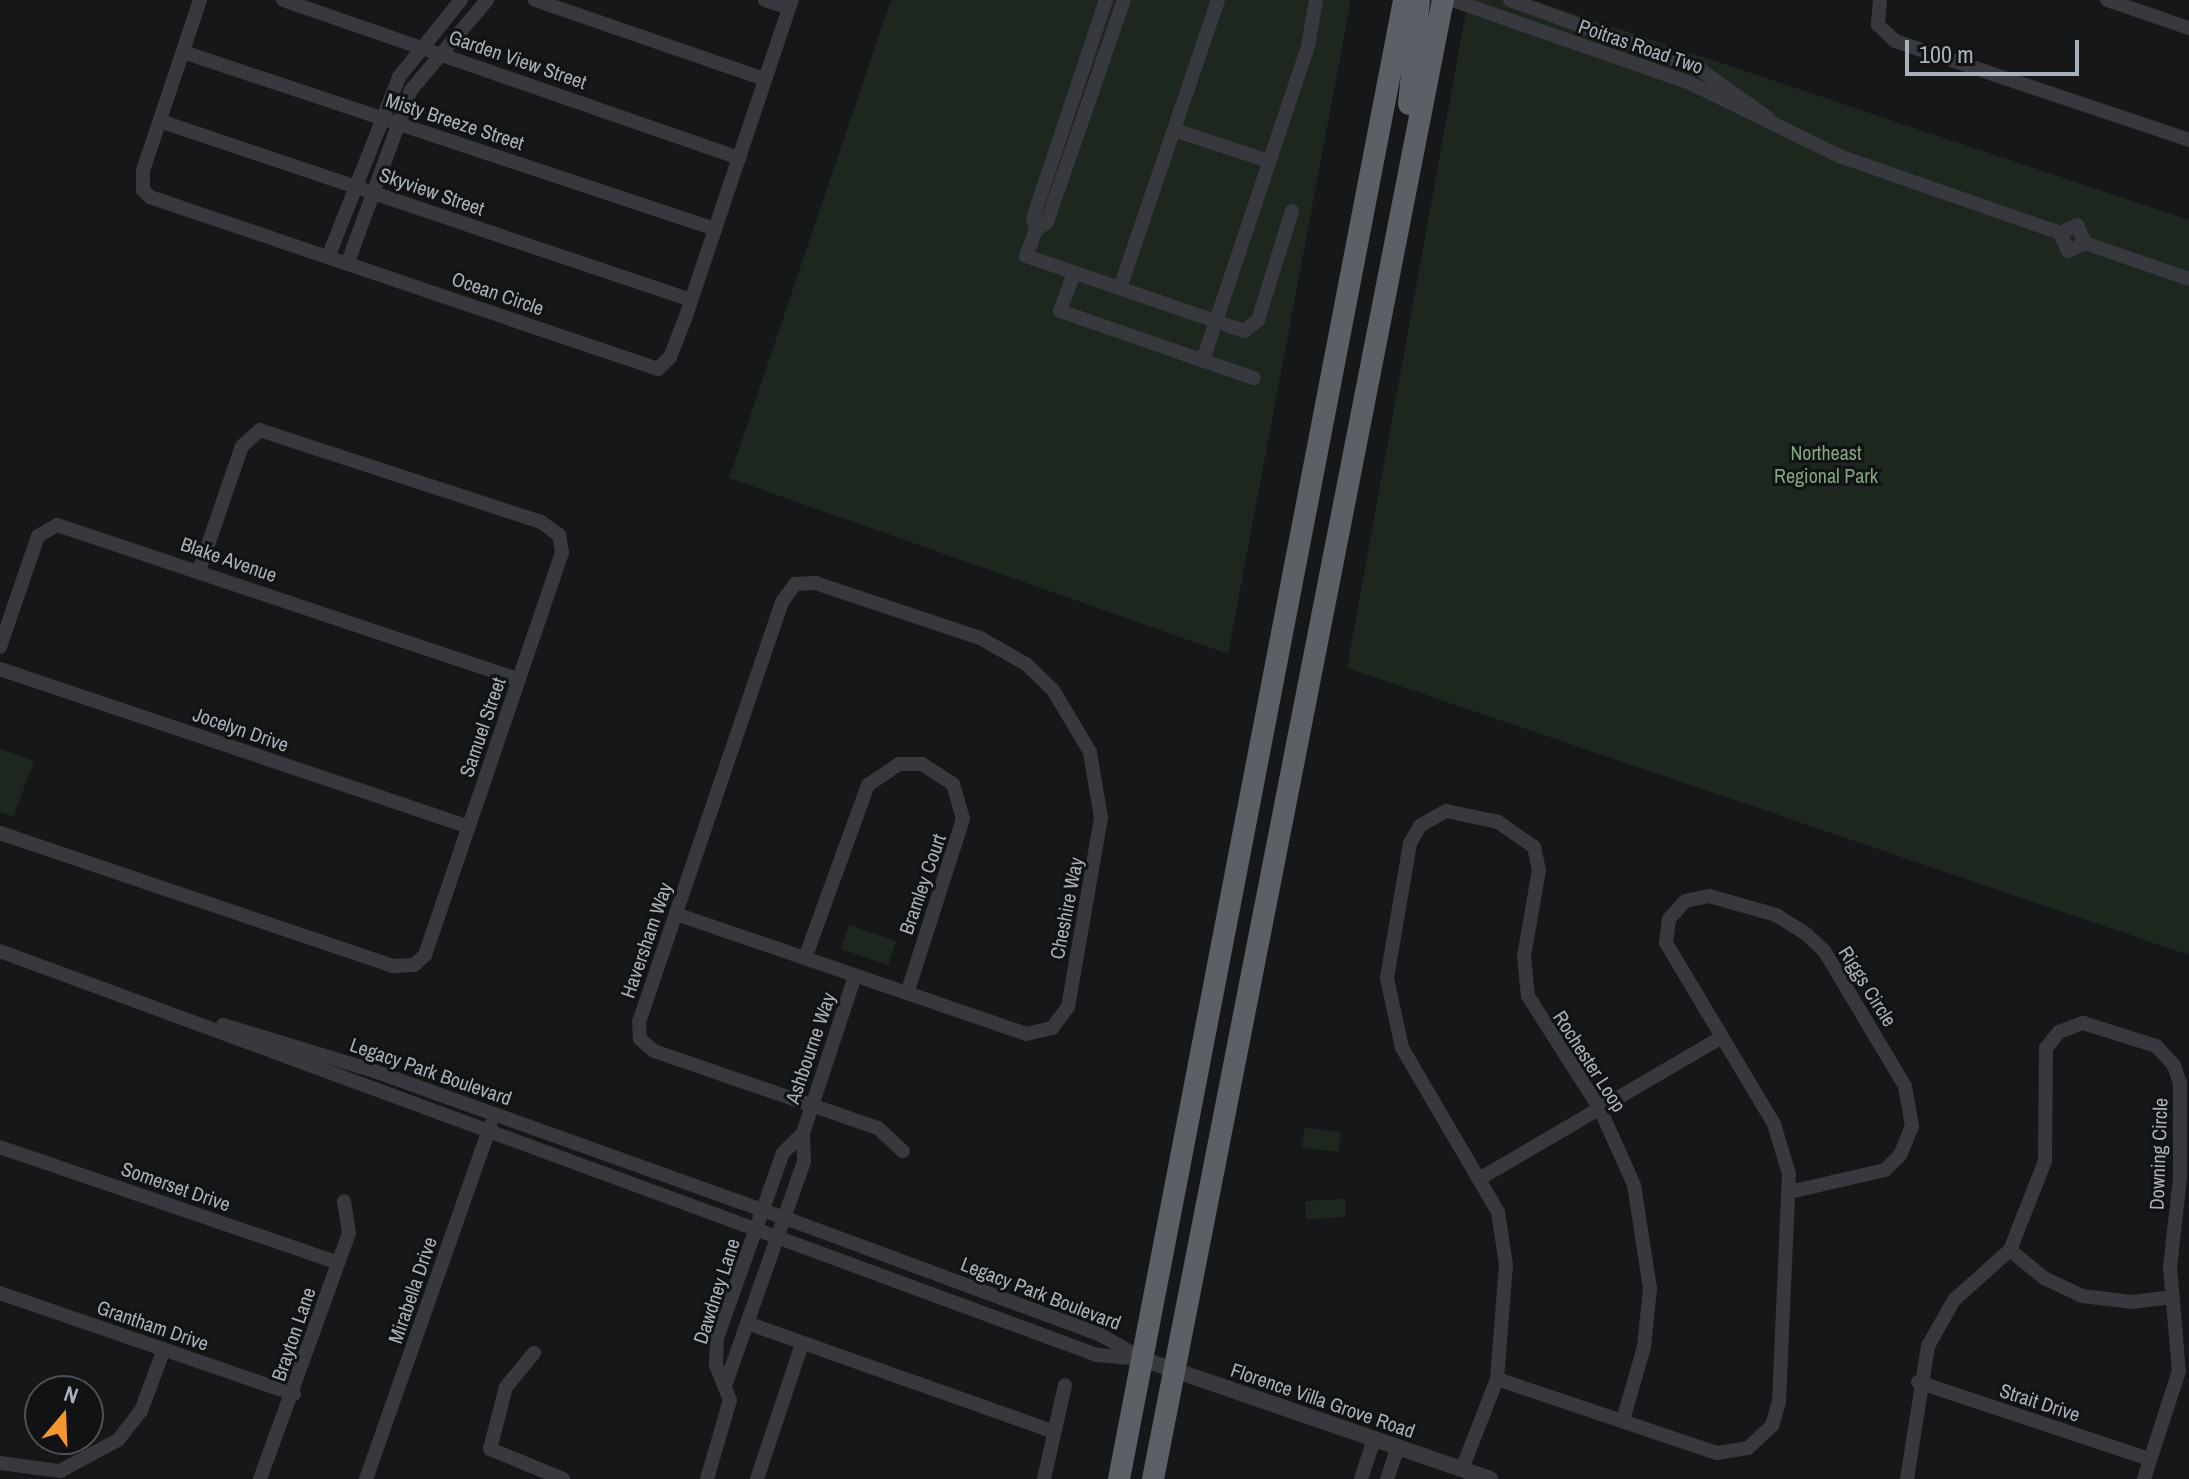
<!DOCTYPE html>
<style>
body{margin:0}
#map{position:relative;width:2189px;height:1479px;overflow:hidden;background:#161719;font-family:"Archivo Narrow",sans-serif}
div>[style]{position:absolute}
.green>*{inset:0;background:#1e271e;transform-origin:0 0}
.minor>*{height:14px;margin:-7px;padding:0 7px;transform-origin:7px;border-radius:7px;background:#37393e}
.tertiary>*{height:16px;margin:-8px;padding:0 8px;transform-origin:8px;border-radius:8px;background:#37393e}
.trunk>*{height:22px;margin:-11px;padding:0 11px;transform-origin:11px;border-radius:11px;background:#5b6066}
span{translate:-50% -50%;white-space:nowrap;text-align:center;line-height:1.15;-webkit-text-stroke:6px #111214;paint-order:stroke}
.street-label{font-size:20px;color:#a8b0b9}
.park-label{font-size:20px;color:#82a47f}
.north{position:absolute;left:24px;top:1375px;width:80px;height:80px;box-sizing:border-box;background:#111214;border:2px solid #4d5156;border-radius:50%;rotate:19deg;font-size:22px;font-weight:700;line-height:32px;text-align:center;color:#a8b0b9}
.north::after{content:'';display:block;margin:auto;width:28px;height:36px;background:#f79630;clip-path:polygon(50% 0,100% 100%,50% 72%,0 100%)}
.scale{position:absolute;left:1905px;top:40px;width:174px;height:36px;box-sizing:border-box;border:4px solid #a8b0b9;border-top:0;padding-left:10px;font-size:24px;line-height:28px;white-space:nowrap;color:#a8b0b9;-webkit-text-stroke:6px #111214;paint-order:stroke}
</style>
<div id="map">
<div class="green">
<i style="clip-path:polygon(891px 0,1351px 0,1228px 654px,729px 478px)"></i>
<i style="clip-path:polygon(1468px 0,1533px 0,2189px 220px,2189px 955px,1347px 668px)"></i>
<i style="clip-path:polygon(0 749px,34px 761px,13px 817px,0 812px)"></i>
<i style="left:849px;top:925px;width:50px;height:25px;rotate:19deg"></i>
<i style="left:1304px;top:1128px;width:37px;height:20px;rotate:6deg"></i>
<i style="left:1345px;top:1199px;width:18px;height:40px;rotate:87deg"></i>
</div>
<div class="minor">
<i style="left:200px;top:0;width:179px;rotate:108.5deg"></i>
<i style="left:143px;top:170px;width:20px;rotate:90deg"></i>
<i style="left:143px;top:190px;width:10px;rotate:45deg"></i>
<i style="left:150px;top:197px;width:536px;rotate:18.71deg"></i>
<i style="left:658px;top:369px;width:17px;rotate:-45deg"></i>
<i style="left:670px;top:357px;width:41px;rotate:-68.5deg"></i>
<i style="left:685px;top:319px;width:336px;rotate:-71.5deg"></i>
<i style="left:283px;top:0;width:483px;rotate:19.1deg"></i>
<i style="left:535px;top:0;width:243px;rotate:19deg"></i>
<i style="left:765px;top:0;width:25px;rotate:18deg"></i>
<i style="left:1106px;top:0;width:230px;rotate:108.5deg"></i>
<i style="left:1033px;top:218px;width:12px;rotate:76deg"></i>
<i style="left:1036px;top:230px;width:14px;rotate:-36deg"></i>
<i style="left:1047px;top:222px;width:235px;rotate:-70.9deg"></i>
<i style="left:1452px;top:0;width:252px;rotate:19.2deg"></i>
<i style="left:1690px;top:83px;width:169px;rotate:26deg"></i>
<i style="left:1842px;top:157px;width:231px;rotate:19.2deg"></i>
<i style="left:1510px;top:0;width:200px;rotate:19.9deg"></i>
<i style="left:1698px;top:68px;width:86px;rotate:35.5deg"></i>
<i style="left:1880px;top:0;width:25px;rotate:95deg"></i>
<i style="left:1878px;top:25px;width:23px;rotate:43deg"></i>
<i style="left:1895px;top:41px;width:310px;rotate:18.6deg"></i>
<i style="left:2107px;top:0;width:87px;rotate:18.9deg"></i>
<i style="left:183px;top:52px;width:561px;rotate:18.4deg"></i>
<i style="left:160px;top:121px;width:560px;rotate:18.63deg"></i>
<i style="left:1174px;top:130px;width:100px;rotate:18.1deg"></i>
<i style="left:1036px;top:230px;width:28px;rotate:111deg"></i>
<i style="left:1026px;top:256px;width:231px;rotate:19deg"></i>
<i style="left:1244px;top:331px;width:18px;rotate:-38deg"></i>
<i style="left:1258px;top:320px;width:114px;rotate:-72.7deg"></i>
<i style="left:2060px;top:233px;width:20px;rotate:66deg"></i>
<i style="left:2068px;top:251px;width:19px;rotate:-25deg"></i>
<i style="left:2060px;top:233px;width:19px;rotate:-25deg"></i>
<i style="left:2077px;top:225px;width:20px;rotate:66deg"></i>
<i style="left:2085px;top:243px;width:110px;rotate:19.1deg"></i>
<i style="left:329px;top:255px;width:191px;rotate:-68.5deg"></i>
<i style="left:399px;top:77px;width:99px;rotate:-51.2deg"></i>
<i style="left:348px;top:262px;width:183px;rotate:-69.9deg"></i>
<i style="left:411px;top:90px;width:118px;rotate:-49.8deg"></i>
<i style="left:1074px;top:273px;width:40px;rotate:110.2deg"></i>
<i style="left:1060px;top:311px;width:205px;rotate:19.1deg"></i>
<i style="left:1120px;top:288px;width:304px;rotate:-71.2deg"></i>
<i style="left:1203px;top:360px;width:331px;rotate:-71.5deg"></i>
<i style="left:1308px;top:46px;width:47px;rotate:-80.1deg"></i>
<i style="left:0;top:647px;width:117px;rotate:-71.1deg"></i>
<i style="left:38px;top:536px;width:22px;rotate:-30deg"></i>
<i style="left:57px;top:525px;width:487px;rotate:18.5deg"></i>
<i style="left:0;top:669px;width:495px;rotate:18.6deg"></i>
<i style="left:0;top:833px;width:415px;rotate:18.7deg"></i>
<i style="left:393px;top:966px;width:21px;rotate:-3deg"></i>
<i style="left:414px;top:965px;width:15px;rotate:-42deg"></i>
<i style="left:425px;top:955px;width:425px;rotate:-71.2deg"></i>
<i style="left:562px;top:553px;width:18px;rotate:-99deg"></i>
<i style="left:559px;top:535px;width:22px;rotate:-144deg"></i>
<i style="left:541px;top:522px;width:296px;rotate:-161.9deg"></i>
<i style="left:260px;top:430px;width:24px;rotate:138deg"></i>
<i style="left:242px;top:446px;width:132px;rotate:109deg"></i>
<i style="left:676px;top:914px;width:370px;rotate:18.9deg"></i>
<i style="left:1026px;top:1034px;width:27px;rotate:-13deg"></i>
<i style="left:1052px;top:1028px;width:26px;rotate:-53deg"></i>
<i style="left:1068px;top:1007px;width:192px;rotate:-80.1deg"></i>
<i style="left:1101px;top:818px;width:67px;rotate:-99.5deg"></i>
<i style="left:1090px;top:752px;width:72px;rotate:-120.8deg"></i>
<i style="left:1053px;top:690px;width:37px;rotate:-136deg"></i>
<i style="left:1026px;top:664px;width:53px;rotate:-150.5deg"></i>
<i style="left:980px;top:638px;width:173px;rotate:-161.5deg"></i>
<i style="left:816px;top:583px;width:21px;rotate:177deg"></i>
<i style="left:795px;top:584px;width:22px;rotate:126deg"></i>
<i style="left:782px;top:602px;width:443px;rotate:108.8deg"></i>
<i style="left:639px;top:1021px;width:18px;rotate:87deg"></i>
<i style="left:640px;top:1039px;width:18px;rotate:41deg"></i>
<i style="left:654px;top:1051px;width:237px;rotate:19deg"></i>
<i style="left:878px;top:1128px;width:34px;rotate:43deg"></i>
<i style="left:0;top:951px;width:1169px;rotate:20.22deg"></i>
<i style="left:1097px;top:1355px;width:45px;rotate:5.1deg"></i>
<i style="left:805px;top:958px;width:184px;rotate:-70deg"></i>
<i style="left:868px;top:785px;width:37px;rotate:-34deg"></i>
<i style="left:899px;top:764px;width:23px"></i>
<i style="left:922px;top:764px;width:37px;rotate:33deg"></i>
<i style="left:953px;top:784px;width:36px;rotate:74deg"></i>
<i style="left:963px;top:819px;width:183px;rotate:107.8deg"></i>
<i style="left:223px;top:1025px;width:158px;rotate:16.9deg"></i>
<i style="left:374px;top:1071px;width:436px;rotate:19.7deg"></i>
<i style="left:785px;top:1218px;width:335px;rotate:20.3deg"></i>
<i style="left:1099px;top:1334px;width:46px;rotate:29.9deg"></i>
<i style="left:0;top:1147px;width:357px;rotate:18.9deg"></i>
<i style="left:1479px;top:1179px;width:281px;rotate:-30.3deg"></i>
<i style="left:2010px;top:1250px;width:44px;rotate:39.5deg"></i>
<i style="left:2044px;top:1278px;width:42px;rotate:25.3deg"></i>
<i style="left:2082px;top:1296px;width:50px;rotate:6.8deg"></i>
<i style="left:2132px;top:1302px;width:41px;rotate:-7deg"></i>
<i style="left:0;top:1293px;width:311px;rotate:19deg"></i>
<i style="left:747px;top:1323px;width:326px;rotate:19.5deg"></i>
<i style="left:534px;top:1353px;width:44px;rotate:129.5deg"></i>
<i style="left:506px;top:1387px;width:64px;rotate:104.5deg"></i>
<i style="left:490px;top:1449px;width:79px;rotate:22.3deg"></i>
<i style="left:1497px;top:1379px;width:232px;rotate:18.6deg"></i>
<i style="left:1717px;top:1453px;width:31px;rotate:-9deg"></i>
<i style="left:1748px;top:1448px;width:33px;rotate:-43deg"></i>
<i style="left:1772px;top:1426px;width:25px;rotate:-74deg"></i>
<i style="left:1779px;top:1402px;width:228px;rotate:-87.5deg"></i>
<i style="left:1789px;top:1174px;width:52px;rotate:-106.7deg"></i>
<i style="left:1774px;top:1124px;width:211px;rotate:-120.8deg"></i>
<i style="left:1666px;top:943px;width:24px;rotate:-83deg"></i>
<i style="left:1669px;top:919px;width:24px;rotate:-48deg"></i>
<i style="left:1685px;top:901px;width:25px;rotate:-12deg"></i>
<i style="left:1709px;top:896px;width:70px;rotate:15.8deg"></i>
<i style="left:1776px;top:915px;width:36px;rotate:32deg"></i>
<i style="left:1806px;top:934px;width:26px;rotate:43deg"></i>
<i style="left:1825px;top:952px;width:156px;rotate:59.2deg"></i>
<i style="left:1905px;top:1086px;width:41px;rotate:80.1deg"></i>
<i style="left:1912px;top:1126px;width:31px;rotate:112deg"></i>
<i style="left:1900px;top:1155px;width:21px;rotate:135deg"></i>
<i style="left:1885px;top:1170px;width:98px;rotate:167deg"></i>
<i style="left:1918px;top:1382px;width:244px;rotate:18.4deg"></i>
<i style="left:726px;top:1383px;width:235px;rotate:-70.6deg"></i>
<i style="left:804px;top:1161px;width:28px;rotate:-92deg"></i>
<i style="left:803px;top:1133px;width:165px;rotate:-71.7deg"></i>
<i style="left:0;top:1463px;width:61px;rotate:7.6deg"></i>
<i style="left:60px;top:1471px;width:66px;rotate:-28.1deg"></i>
<i style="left:118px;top:1440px;width:37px;rotate:-52deg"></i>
<i style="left:141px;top:1411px;width:66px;rotate:-69.6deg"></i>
<i style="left:1462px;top:1469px;width:97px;rotate:-68.7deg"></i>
<i style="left:1497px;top:1379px;width:114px;rotate:-85.5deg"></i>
<i style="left:1506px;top:1265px;width:54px;rotate:-98.6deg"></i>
<i style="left:1498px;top:1212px;width:190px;rotate:-120.3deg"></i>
<i style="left:1402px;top:1048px;width:72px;rotate:-102.1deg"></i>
<i style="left:1387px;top:978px;width:137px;rotate:-80.3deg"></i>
<i style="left:1410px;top:843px;width:21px;rotate:-59deg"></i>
<i style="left:1421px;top:825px;width:29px;rotate:-29deg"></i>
<i style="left:1446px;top:811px;width:53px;rotate:11.9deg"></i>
<i style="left:1498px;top:822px;width:44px;rotate:34.8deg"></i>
<i style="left:1534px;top:847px;width:24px;rotate:78deg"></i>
<i style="left:1539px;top:870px;width:87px;rotate:99.9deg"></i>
<i style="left:1524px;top:956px;width:40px;rotate:84.3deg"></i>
<i style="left:1528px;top:996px;width:134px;rotate:57.5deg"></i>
<i style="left:1600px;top:1109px;width:83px;rotate:65.9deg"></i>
<i style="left:1634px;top:1185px;width:104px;rotate:81.2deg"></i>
<i style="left:1650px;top:1288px;width:59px;rotate:95.8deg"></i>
<i style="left:1644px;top:1347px;width:76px;rotate:106deg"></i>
<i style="left:260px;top:1479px;width:262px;rotate:-70.1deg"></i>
<i style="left:349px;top:1233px;width:32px;rotate:-99deg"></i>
<i style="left:366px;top:1479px;width:375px;rotate:-70.6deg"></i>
<i style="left:707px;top:1479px;width:82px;rotate:-73.8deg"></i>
<i style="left:730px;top:1400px;width:38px;rotate:-112deg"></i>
<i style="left:716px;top:1365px;width:27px;rotate:-88deg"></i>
<i style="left:717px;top:1338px;width:196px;rotate:-70.4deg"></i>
<i style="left:783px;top:1153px;width:28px;rotate:-45deg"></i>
<i style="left:757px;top:1479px;width:142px;rotate:-71.6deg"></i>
<i style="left:1044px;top:1479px;width:96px;rotate:-77.4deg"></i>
<i style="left:1361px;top:1479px;width:42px;rotate:-72deg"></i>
<i style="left:1387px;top:1479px;width:34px;rotate:-71deg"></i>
<i style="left:1907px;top:1479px;width:135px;rotate:-81deg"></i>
<i style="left:1928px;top:1346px;width:53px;rotate:-60.5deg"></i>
<i style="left:1954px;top:1300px;width:75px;rotate:-41.8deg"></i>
<i style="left:2010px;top:1250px;width:96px;rotate:-68.5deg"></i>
<i style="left:2045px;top:1161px;width:113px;rotate:-89.5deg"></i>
<i style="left:2046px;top:1048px;width:21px;rotate:-51deg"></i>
<i style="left:2059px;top:1032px;width:26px;rotate:-21deg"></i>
<i style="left:2083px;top:1023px;width:77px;rotate:17.5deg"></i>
<i style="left:2156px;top:1046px;width:26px;rotate:47deg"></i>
<i style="left:2174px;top:1065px;width:19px;rotate:72deg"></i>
<i style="left:2180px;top:1083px;width:95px;rotate:90deg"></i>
<i style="left:2180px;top:1178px;width:90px;rotate:96.4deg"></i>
<i style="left:2170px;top:1267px;width:104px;rotate:85.1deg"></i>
<i style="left:2179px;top:1371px;width:114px;rotate:108deg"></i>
</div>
<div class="tertiary">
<i style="left:1142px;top:1359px;width:368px;rotate:19deg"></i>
</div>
<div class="trunk">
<i style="left:1409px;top:104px;width:104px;rotate:-84.5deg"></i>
<i style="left:1119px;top:1479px;width:1506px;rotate:-79.09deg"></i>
<i style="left:1153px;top:1479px;width:1507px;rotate:-78.91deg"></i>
</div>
<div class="street-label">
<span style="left:1641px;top:46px;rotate:19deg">Poitras Road Two</span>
<span style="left:518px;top:59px;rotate:19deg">Garden View Street</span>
<span style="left:455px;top:121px;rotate:18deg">Misty Breeze Street</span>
<span style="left:432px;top:191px;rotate:19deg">Skyview Street</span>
<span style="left:498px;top:293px;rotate:19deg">Ocean Circle</span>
<span style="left:229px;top:559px;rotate:19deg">Blake Avenue</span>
<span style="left:482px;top:727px;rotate:-71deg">Samuel Street</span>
<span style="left:241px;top:729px;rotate:19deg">Jocelyn Drive</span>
<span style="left:922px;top:884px;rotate:-71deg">Bramley Court</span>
<span style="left:1066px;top:908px;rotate:-79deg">Cheshire Way</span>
<span style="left:646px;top:940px;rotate:-71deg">Haversham Way</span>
<span style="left:1868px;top:986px;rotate:58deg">Riggs Circle</span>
<span style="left:810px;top:1048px;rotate:-71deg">Ashbourne Way</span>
<span style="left:1590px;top:1061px;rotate:57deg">Rochester Loop</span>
<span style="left:431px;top:1071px;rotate:19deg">Legacy Park Boulevard</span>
<span style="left:2158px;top:1154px;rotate:-88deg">Downing Circle</span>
<span style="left:176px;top:1186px;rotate:19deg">Somerset Drive</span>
<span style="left:412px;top:1290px;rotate:-71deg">Mirabella Drive</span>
<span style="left:716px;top:1291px;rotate:-72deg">Dawdney Lane</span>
<span style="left:1041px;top:1293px;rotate:21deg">Legacy Park Boulevard</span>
<span style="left:153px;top:1325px;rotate:19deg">Grantham Drive</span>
<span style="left:293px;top:1334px;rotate:-71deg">Brayton Lane</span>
<span style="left:1323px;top:1400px;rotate:19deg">Florence Villa Grove Road</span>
<span style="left:2040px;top:1402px;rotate:18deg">Strait Drive</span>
</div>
<div class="park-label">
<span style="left:1826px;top:464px">Northeast<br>Regional Park</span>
</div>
<div class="north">N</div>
<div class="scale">100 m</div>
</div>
